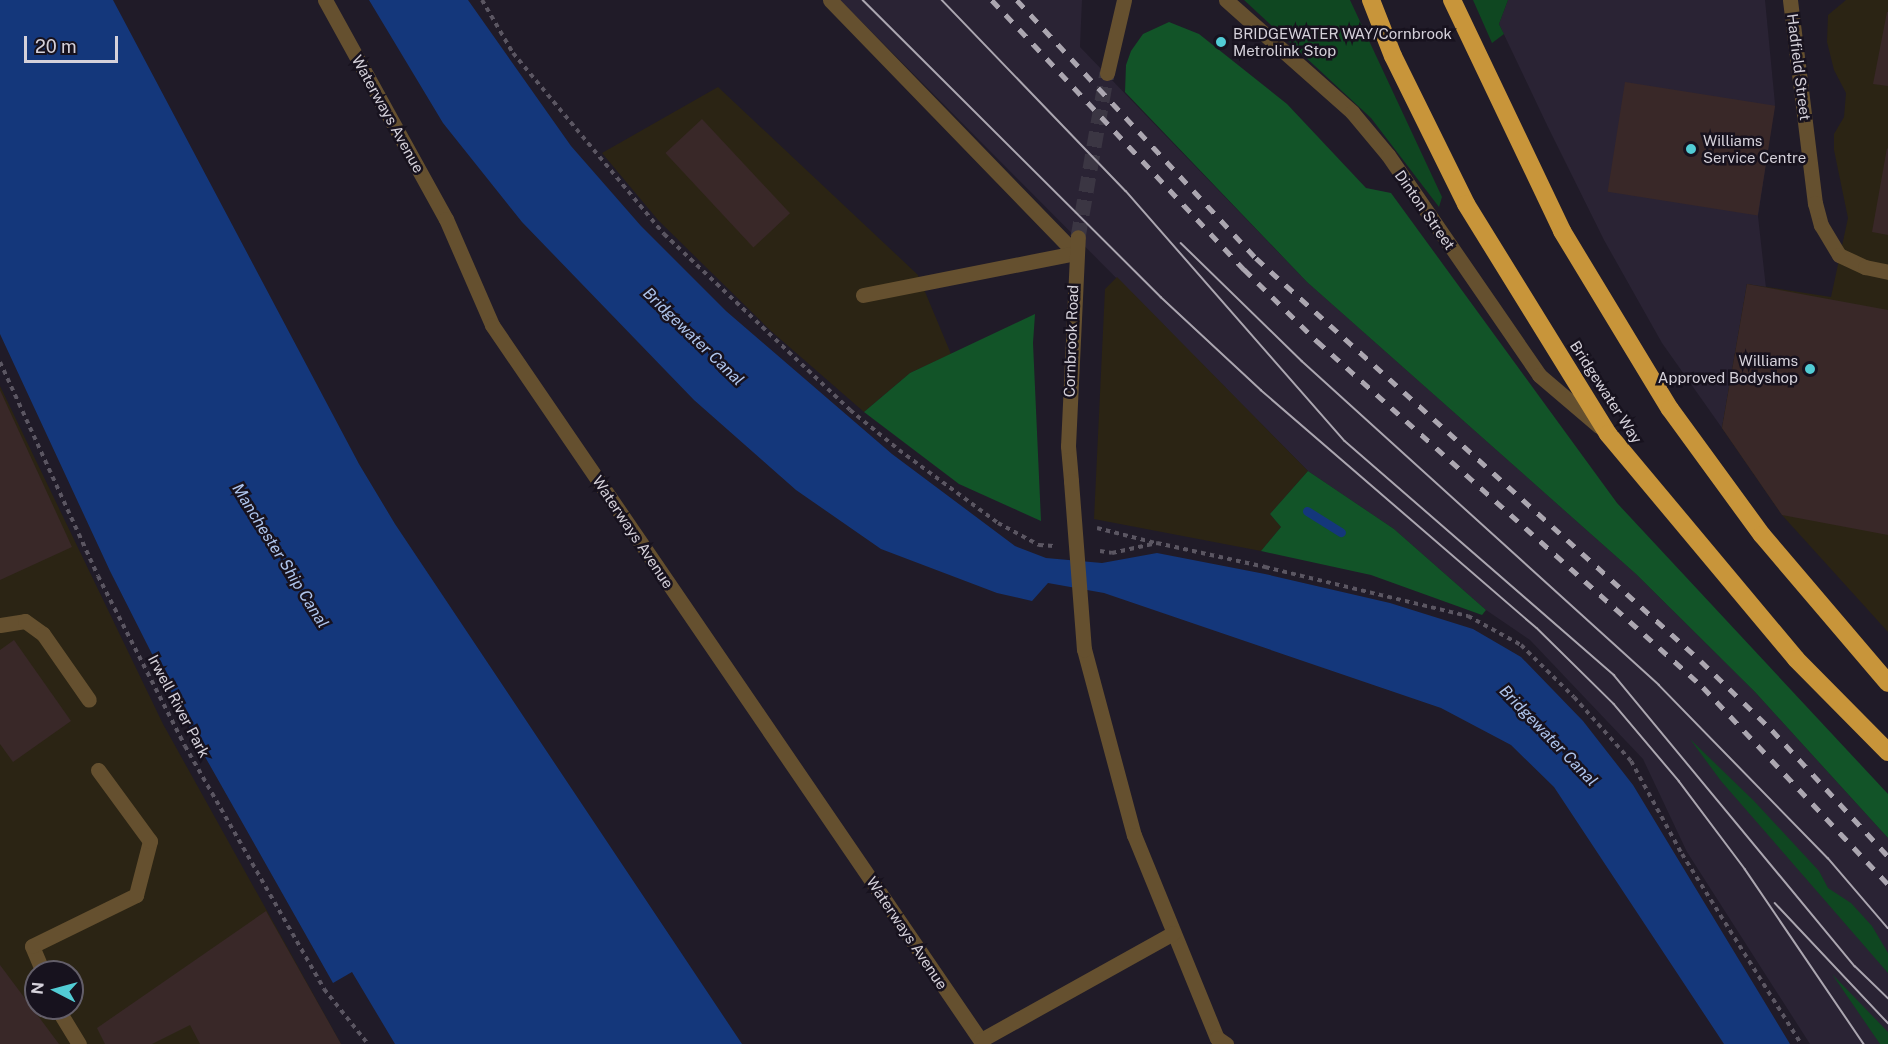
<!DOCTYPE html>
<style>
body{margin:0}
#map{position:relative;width:1888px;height:1044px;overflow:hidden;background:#201b28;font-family:"Public Sans",sans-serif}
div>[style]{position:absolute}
.built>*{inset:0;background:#2a2334}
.industrial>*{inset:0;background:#2b2414}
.green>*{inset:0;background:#0f4721}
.forest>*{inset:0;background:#125428}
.water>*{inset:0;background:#14377b}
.stream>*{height:9px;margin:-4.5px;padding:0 4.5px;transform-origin:4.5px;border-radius:4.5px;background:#14377b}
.building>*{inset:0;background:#392828;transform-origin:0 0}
.street-tunnel>*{height:15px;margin-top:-7.5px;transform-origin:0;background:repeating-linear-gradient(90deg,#3b3643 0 15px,transparent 0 23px)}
.path>*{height:4px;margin-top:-2px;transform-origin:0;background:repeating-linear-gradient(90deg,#5b5662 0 4.5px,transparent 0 9px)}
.lane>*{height:15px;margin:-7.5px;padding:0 7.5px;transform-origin:7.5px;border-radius:7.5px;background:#65502f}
.street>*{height:15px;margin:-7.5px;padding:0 7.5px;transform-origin:7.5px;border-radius:7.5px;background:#65502f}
.highway>*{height:18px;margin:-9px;padding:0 9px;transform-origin:9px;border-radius:9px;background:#c8953a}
.tram>*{height:1.5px;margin:-0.75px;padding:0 0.75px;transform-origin:0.75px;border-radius:0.75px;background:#aba6b0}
.rail>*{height:4.5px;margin-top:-2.25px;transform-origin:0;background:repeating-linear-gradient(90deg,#aba6b0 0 10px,transparent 0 20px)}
.lane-bridge>*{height:15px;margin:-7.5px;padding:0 7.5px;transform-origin:7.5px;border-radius:7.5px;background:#65502f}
.dots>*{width:16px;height:16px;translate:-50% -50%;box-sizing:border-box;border:3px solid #17121e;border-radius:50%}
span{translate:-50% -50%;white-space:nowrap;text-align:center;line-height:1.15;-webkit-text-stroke:5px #17121e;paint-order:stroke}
.poi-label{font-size:15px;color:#d5d1da}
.left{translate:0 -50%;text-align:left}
.right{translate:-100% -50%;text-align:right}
.street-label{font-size:15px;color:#d5d1da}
.water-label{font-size:16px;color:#afc5ed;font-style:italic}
.north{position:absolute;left:24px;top:960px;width:60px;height:60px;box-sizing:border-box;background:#17121e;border:2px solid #635e69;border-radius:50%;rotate:276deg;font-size:16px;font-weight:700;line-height:24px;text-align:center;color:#d5d1da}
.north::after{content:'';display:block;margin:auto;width:21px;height:27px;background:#52ccd5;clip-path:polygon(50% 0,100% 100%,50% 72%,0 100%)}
.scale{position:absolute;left:24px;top:36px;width:94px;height:27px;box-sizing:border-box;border:3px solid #d5d1da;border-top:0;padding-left:8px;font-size:18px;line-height:21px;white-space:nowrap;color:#d5d1da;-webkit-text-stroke:4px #17121e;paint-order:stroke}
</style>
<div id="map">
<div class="built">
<i style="clip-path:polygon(840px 0,1082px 0,1080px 47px,1307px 282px,1636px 574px,1755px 692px,1888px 838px,1888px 1044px,1810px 1044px,1687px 852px,1643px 759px,1530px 640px,1486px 610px,1394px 529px,1308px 471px)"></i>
<i style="clip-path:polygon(1508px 0,1765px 0,1775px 104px,1758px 216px,1766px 288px,1747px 284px,1722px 428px,1662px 343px,1604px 240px,1547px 125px,1499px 24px)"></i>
</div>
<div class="industrial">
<i style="clip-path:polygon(1846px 0,1888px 0,1888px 632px,1782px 515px,1722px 428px,1747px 284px,1831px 297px,1848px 218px,1834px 150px,1834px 134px,1844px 117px,1846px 93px,1834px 70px,1827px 42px,1828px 15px)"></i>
<i style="clip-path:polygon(718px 87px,918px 275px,951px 354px,910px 373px,864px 412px,771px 331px,658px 220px,602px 153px)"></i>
<i style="clip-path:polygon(1117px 277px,1308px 471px,1270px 514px,1281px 527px,1261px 551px,1094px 519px,1105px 289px)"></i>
<i style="clip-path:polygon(evenodd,0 386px,163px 724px,341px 1044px,0 1044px,0 386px,36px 972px,72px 972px,72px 1008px,36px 1008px,36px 972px)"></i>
</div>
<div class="green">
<i style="clip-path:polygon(1244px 0,1350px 0,1442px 197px,1439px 207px,1371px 118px)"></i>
<i style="clip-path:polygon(1473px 0,1508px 0,1499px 24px,1504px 34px,1492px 43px)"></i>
<i style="clip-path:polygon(1690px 739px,1754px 801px,1819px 871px,1828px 888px,1851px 903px,1872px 926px,1888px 953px,1888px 973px,1721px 781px)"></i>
<i style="clip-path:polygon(1832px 974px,1888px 1032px,1888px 1044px,1880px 1044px)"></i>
</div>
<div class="forest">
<i style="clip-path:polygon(1169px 22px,1199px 34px,1287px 104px,1366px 188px,1391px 193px,1617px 503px,1888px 794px,1888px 838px,1755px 692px,1636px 574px,1307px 282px,1125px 92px,1126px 65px,1131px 51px,1143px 34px)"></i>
<i style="clip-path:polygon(1035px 314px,1033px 343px,1041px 521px,959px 484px,864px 412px,910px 373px)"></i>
<i style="clip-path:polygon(1308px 471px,1394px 529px,1486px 610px,1482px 615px,1371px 575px,1261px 551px,1281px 527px,1270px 514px)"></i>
</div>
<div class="water">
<i style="clip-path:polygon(0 0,113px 0,359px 464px,395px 524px,742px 1044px,395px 1044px,352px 972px,333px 983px,195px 739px,110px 571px,0 334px)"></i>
<i style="clip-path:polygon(369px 0,468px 0,571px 146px,641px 226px,726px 311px,892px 454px,1015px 546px,1046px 558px,1102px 563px,1157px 553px,1265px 574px,1390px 603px,1473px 629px,1521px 657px,1583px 721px,1633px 785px,1790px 1044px,1724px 1044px,1554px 787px,1511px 745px,1441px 708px,1104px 593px,1048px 583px,1032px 601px,997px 593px,881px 549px,796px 490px,694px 400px,522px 222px,443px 123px)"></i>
</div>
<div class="stream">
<i style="left:1307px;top:511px;width:40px;rotate:32deg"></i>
</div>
<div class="building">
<i style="clip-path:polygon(1887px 12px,1888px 12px,1888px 86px,1873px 84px)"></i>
<i style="left:1625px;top:82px;width:152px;height:111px;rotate:9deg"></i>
<i style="left:702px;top:119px;width:129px;height:50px;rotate:47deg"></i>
<i style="clip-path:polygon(1887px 148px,1888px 149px,1888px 235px,1872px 232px)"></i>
<i style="clip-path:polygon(1747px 284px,1888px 310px,1888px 535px,1782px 515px,1722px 428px)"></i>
<i style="clip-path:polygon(0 390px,72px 547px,0 580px)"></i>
<i style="clip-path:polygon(14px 640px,71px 721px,13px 762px,0 744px,0 650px)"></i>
<i style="clip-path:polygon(266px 911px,341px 1044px,200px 1044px,190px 1025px,152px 1044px,105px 1044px,97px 1028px)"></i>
<i style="clip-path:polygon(0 965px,59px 1044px,0 1044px)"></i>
</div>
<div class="street-tunnel">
<i style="left:1078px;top:237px;width:167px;rotate:-80deg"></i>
</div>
<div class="path">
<i style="left:482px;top:0;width:61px;rotate:59.7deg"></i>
<i style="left:513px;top:53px;width:236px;rotate:50.2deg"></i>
<i style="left:664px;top:234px;width:256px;rotate:43.4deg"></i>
<i style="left:850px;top:410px;width:63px;rotate:39.2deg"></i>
<i style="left:899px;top:450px;width:123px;rotate:36.4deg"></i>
<i style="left:998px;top:523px;width:47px;rotate:28.2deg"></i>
<i style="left:1039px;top:545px;width:15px;rotate:4deg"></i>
<i style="left:0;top:362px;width:235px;rotate:65.4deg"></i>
<i style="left:98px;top:576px;width:191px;rotate:62.9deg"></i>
<i style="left:185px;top:746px;width:280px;rotate:60.2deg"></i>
<i style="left:324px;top:989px;width:70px;rotate:51.3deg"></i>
<i style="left:1097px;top:528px;width:61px;rotate:14.3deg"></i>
<i style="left:1100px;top:551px;width:12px;rotate:9deg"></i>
<i style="left:1112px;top:553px;width:46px;rotate:-12.5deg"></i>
<i style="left:1157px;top:543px;width:111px;rotate:12.5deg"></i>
<i style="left:1265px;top:567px;width:209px;rotate:13.6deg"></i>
<i style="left:1468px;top:616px;width:60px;rotate:28.7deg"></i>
<i style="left:1521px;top:645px;width:74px;rotate:44.5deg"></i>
<i style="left:1574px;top:697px;width:86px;rotate:48.3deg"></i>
<i style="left:1631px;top:761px;width:106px;rotate:61.3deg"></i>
<i style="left:1682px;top:854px;width:224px;rotate:57.9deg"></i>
</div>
<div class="lane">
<i style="left:325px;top:0;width:250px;rotate:61.1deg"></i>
<i style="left:446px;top:219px;width:116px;rotate:66.5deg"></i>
<i style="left:492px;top:325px;width:871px;rotate:55.67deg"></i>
<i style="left:830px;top:0;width:352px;rotate:45.9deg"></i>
<i style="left:863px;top:295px;width:216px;rotate:-11.2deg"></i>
<i style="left:1068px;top:446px;width:35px;rotate:85deg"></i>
<i style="left:0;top:625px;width:25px;rotate:-9deg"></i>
<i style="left:25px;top:621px;width:22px;rotate:36deg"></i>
<i style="left:43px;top:634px;width:80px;rotate:55.1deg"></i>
<i style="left:1084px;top:649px;width:193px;rotate:75deg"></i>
<i style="left:1134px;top:835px;width:219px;rotate:67.8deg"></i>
<i style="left:1217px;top:1038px;width:11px;rotate:34deg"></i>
<i style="left:43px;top:972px;width:28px;rotate:-113deg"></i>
<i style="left:32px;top:946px;width:116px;rotate:-26.1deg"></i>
<i style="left:136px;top:895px;width:56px;rotate:-75.5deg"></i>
<i style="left:150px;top:841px;width:88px;rotate:-126.2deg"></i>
<i style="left:57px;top:1008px;width:42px;rotate:58.6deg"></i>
<i style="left:981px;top:1040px;width:220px;rotate:-29.1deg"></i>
</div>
<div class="street">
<i style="left:1226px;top:0;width:169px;rotate:41.6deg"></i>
<i style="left:1352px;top:112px;width:56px;rotate:50.1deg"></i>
<i style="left:1388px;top:155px;width:267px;rotate:55.5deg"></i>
<i style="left:1539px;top:375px;width:79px;rotate:40.4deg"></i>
<i style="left:1790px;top:0;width:205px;rotate:83deg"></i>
<i style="left:1815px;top:203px;width:23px;rotate:75deg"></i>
<i style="left:1821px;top:225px;width:35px;rotate:59deg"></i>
<i style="left:1839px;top:255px;width:29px;rotate:25deg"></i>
<i style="left:1865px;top:267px;width:24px;rotate:12deg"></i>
<i style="left:1107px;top:73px;width:75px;rotate:-76.9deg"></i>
<i style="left:1068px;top:446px;width:209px;rotate:-87.3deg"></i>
</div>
<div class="highway">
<i style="left:1371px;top:0;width:60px;rotate:68.6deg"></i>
<i style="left:1393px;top:56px;width:165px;rotate:63.7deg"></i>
<i style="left:1466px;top:204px;width:270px;rotate:58.3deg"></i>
<i style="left:1608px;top:434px;width:293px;rotate:50.1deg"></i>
<i style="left:1796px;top:659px;width:131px;rotate:45.3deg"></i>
<i style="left:1452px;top:0;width:256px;rotate:64.5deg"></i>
<i style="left:1562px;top:231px;width:208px;rotate:58.8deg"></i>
<i style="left:1670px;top:409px;width:156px;rotate:53.9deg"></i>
<i style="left:1762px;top:535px;width:194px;rotate:49.6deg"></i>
</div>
<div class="tram">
<i style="left:863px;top:0;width:421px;rotate:44.9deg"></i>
<i style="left:1161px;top:297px;width:137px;rotate:42.9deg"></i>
<i style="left:1261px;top:390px;width:364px;rotate:40.8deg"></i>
<i style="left:1537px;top:628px;width:108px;rotate:44.6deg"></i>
<i style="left:1614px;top:704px;width:101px;rotate:49.8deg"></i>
<i style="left:1679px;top:781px;width:110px;rotate:53.1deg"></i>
<i style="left:1745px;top:869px;width:212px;rotate:55.8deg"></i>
<i style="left:942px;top:0;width:265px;rotate:46.1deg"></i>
<i style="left:1126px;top:191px;width:332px;rotate:48.8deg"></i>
<i style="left:1345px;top:441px;width:357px;rotate:41deg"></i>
<i style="left:1614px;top:675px;width:378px;rotate:50.4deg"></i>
<i style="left:1855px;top:966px;width:46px;rotate:44.1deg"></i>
<i style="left:1181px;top:243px;width:169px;rotate:44.3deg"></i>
<i style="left:1302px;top:361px;width:482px;rotate:42.2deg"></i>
<i style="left:1659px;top:685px;width:242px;rotate:45.7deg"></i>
<i style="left:1828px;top:858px;width:92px;rotate:49.4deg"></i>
<i style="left:1775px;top:903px;width:165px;rotate:46.7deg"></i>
</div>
<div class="rail">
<i style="left:992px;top:0;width:369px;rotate:46.9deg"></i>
<i style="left:1244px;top:269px;width:103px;rotate:44.6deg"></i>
<i style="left:1317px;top:341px;width:518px;rotate:41.87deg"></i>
<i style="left:1703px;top:687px;width:270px;rotate:46.8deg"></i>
<i style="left:1017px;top:0;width:352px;rotate:47.2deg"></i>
<i style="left:1256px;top:258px;width:600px;rotate:42.16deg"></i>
<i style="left:1701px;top:661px;width:99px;rotate:44.2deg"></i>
<i style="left:1772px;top:730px;width:171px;rotate:47.4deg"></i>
</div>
<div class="lane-bridge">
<i style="left:1071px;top:481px;width:169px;rotate:85.6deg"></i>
</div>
<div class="dots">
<i style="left:1221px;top:42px;background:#52ccd5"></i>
<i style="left:1691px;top:149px;background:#52ccd5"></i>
<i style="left:1810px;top:369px;background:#52ccd5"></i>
</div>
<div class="poi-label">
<span class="left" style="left:1233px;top:42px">BRIDGEWATER WAY/Cornbrook<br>Metrolink Stop</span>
<span class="left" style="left:1703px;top:149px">Williams<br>Service Centre</span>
<span class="right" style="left:1798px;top:369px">Williams<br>Approved Bodyshop</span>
</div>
<div class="street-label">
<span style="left:1799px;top:67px;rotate:83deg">Hadfield Street</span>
<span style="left:388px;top:114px;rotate:61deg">Waterways Avenue</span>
<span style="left:1425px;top:210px;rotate:55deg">Dinton Street</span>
<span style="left:1071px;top:341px;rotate:-88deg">Cornbrook Road</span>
<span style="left:1606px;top:392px;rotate:57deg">Bridgewater Way</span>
<span style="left:633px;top:532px;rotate:56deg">Waterways Avenue</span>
<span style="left:179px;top:706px;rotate:62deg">Irwell River Park</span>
<span style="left:907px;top:933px;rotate:56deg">Waterways Avenue</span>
</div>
<div class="water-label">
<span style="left:693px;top:337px;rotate:44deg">Bridgewater Canal</span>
<span style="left:280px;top:556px;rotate:58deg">Manchester Ship Canal</span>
<span style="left:1548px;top:736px;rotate:46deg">Bridgewater Canal</span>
</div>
<div class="north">N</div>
<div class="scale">20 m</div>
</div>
